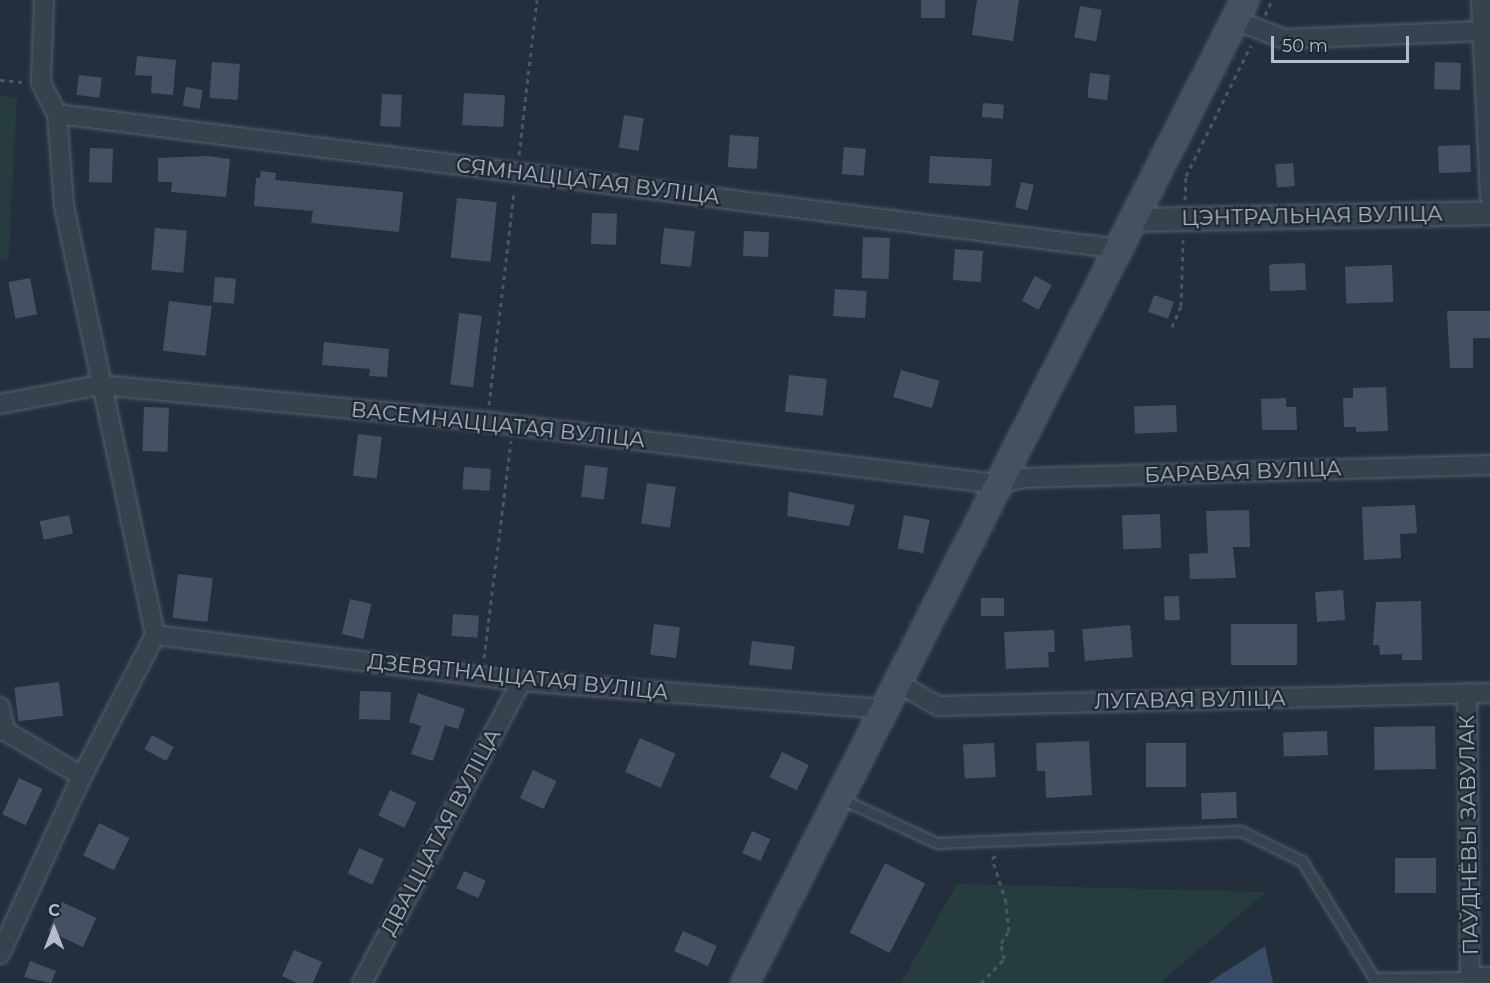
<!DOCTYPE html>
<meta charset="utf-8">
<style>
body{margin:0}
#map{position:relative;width:1490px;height:983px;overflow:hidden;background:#242f3e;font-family:Montserrat,sans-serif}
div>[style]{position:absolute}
.green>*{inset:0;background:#263c3f;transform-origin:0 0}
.water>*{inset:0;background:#394c67}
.building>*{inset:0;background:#455162;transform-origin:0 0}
.path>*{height:3px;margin-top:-1.5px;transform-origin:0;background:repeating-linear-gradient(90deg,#44595c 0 4.5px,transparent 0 9px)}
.roads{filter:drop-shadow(0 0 2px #565f6c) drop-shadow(0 0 2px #565f6c)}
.service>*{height:9px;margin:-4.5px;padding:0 4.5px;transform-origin:4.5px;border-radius:4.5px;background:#38414e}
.minor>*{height:18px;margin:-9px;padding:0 9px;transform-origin:9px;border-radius:9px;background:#38414e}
.tertiary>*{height:22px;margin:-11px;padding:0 11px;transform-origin:11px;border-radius:11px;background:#38414e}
.secondary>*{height:26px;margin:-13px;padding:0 13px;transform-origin:13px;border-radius:13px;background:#465061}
span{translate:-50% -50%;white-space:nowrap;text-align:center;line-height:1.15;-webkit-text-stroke:4.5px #1d2633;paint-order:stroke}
.street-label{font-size:21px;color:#b4bcc9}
.north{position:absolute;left:24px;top:899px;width:60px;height:60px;-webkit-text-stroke:4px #1d2633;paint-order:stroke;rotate:0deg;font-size:16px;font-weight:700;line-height:24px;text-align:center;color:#b4bcc9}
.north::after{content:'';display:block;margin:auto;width:21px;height:27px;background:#b4bcc9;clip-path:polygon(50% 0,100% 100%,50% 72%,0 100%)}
.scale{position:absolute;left:1271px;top:36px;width:138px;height:27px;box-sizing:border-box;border:3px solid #b4bcc9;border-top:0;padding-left:8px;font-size:18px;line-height:21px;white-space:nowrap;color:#b4bcc9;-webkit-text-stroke:4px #1d2633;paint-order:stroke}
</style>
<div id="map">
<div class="green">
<i style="left:0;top:96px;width:17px;height:163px;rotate:3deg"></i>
<i style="clip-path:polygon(957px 884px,1266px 892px,1160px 983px,901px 983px)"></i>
</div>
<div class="water">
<i style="clip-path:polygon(1265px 946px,1273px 983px,1208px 983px)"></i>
</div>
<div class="building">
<i style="left:921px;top:0;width:24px;height:18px"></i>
<i style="clip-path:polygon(977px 0,1019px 0,1013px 41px,972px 35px)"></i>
<i style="left:1080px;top:6px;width:22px;height:32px;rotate:10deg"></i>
<i style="clip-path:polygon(137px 56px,176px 60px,173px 95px,151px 93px,152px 76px,135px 75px)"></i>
<i style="left:212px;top:62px;width:28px;height:36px;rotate:4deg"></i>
<i style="left:1435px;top:62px;width:26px;height:27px;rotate:2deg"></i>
<i style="left:1090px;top:73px;width:20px;height:25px;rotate:6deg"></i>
<i style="left:79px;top:75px;width:23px;height:20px;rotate:7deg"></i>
<i style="left:186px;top:87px;width:17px;height:19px;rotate:10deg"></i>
<i style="left:464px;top:93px;width:41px;height:32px;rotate:3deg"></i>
<i style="left:382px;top:94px;width:20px;height:32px;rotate:3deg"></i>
<i style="left:983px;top:103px;width:21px;height:14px;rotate:5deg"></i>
<i style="left:624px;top:115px;width:20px;height:33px;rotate:9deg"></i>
<i style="left:730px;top:135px;width:29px;height:32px;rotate:4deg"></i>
<i style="left:1470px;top:145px;width:27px;height:32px;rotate:88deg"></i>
<i style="left:844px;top:147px;width:22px;height:27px;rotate:5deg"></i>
<i style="left:90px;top:148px;width:23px;height:34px;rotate:2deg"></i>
<i style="clip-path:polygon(208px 156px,230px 159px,226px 197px,171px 192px,172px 182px,158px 182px,158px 158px)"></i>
<i style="left:930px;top:156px;width:62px;height:27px;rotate:3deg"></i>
<i style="left:1293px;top:163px;width:23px;height:18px;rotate:85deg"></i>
<i style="clip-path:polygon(261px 171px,276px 173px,275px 180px,403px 192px,399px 232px,311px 223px,313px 211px,254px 206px,256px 178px,260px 178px)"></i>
<i style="left:1021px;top:182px;width:13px;height:26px;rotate:13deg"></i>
<i style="left:457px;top:198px;width:40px;height:60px;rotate:6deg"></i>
<i style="left:592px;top:213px;width:25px;height:31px;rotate:2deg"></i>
<i style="left:155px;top:228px;width:32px;height:42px;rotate:5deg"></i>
<i style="left:664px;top:228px;width:31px;height:36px;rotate:6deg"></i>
<i style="left:744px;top:231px;width:25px;height:25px;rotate:2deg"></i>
<i style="left:863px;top:237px;width:27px;height:41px;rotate:2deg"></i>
<i style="left:955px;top:249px;width:28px;height:31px;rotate:4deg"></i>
<i style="left:1305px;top:263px;width:27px;height:36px;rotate:88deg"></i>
<i style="left:1392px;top:265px;width:37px;height:47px;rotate:88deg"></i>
<i style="left:1035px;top:276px;width:19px;height:28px;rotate:28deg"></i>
<i style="left:215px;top:277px;width:21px;height:25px;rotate:5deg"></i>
<i style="left:30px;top:278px;width:37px;height:22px;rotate:79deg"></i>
<i style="left:835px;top:289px;width:32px;height:27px;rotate:4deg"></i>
<i style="left:1154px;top:295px;width:21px;height:18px;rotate:19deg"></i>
<i style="left:169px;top:301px;width:43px;height:50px;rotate:7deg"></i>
<i style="clip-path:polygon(1447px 311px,1490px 311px,1490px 338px,1473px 338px,1473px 368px,1450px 368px)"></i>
<i style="left:459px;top:313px;width:23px;height:72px;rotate:7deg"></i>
<i style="clip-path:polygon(324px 342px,389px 349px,387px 377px,369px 376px,370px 369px,322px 365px)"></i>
<i style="left:901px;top:370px;width:40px;height:28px;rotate:16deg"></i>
<i style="left:789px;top:375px;width:38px;height:37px;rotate:6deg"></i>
<i style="clip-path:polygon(1386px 387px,1388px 431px,1356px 432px,1356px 427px,1344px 427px,1343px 398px,1353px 398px,1353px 388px)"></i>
<i style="clip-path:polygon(1286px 398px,1286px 407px,1296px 407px,1297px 430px,1262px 430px,1261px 399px)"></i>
<i style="left:1176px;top:405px;width:27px;height:42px;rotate:88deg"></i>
<i style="left:144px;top:407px;width:25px;height:44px;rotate:2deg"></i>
<i style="left:358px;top:434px;width:24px;height:42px;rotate:7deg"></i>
<i style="left:585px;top:465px;width:23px;height:32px;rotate:7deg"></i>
<i style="left:464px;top:467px;width:27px;height:22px;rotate:4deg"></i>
<i style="left:647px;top:483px;width:29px;height:41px;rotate:8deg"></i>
<i style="clip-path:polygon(789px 492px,855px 505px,849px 526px,787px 516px)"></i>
<i style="clip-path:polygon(1415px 505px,1417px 533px,1400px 534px,1401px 558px,1364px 560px,1362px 507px)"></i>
<i style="clip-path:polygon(1249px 510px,1250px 547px,1233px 547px,1236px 578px,1190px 579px,1189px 554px,1208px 553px,1206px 511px)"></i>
<i style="left:1160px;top:514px;width:34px;height:38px;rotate:88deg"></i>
<i style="left:69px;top:515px;width:19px;height:30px;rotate:78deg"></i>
<i style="left:904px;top:515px;width:26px;height:34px;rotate:11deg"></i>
<i style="left:178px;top:574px;width:35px;height:44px;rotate:7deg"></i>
<i style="left:1343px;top:590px;width:30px;height:28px;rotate:86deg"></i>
<i style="left:1179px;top:596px;width:24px;height:15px;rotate:88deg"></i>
<i style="left:981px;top:598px;width:23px;height:18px"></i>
<i style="left:350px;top:599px;width:22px;height:36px;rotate:13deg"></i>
<i style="clip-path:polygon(1421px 601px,1422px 660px,1402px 660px,1402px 654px,1380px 655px,1379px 645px,1373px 645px,1376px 602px)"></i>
<i style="left:453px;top:614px;width:26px;height:22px;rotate:4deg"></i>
<i style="left:654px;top:624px;width:26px;height:31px;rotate:7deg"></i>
<i style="left:1297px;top:624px;width:41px;height:66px;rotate:90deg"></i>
<i style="left:1130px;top:625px;width:32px;height:48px;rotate:85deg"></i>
<i style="clip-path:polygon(1054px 630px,1055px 652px,1048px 652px,1049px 667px,1006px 669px,1004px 632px)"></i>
<i style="left:752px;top:641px;width:43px;height:24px;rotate:7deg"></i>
<i style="left:59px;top:682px;width:34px;height:45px;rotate:83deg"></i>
<i style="left:360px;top:691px;width:31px;height:28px;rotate:2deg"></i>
<i style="clip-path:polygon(418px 693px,465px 709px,458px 729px,445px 725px,433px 761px,411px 754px,421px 726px,409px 722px)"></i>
<i style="left:1435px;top:726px;width:43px;height:61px;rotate:89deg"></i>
<i style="left:1327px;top:731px;width:24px;height:44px;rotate:88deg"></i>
<i style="left:152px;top:735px;width:25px;height:16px;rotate:29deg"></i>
<i style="left:640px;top:738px;width:39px;height:37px;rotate:24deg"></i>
<i style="clip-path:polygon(1089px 741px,1092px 795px,1046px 798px,1045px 771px,1037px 771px,1036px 743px)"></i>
<i style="left:994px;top:743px;width:34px;height:31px;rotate:87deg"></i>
<i style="left:1146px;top:743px;width:40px;height:44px"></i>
<i style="left:782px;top:752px;width:30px;height:28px;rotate:26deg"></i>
<i style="left:533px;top:770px;width:26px;height:31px;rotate:25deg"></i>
<i style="left:19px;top:778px;width:26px;height:40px;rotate:25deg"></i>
<i style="left:390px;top:790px;width:29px;height:28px;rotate:25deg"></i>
<i style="left:1236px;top:792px;width:26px;height:35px;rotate:88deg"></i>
<i style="left:99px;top:823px;width:34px;height:36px;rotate:26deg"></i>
<i style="left:752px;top:831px;width:20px;height:24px;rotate:24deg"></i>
<i style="left:359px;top:848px;width:27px;height:28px;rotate:24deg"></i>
<i style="left:1436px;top:858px;width:35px;height:41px;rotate:90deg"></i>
<i style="left:885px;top:863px;width:45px;height:78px;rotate:27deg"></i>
<i style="left:464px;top:871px;width:24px;height:19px;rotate:24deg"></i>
<i style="left:62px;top:902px;width:38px;height:32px;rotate:25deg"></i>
<i style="left:683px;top:931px;width:37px;height:22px;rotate:24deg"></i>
<i style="clip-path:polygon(294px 950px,322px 962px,313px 983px,297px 983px,282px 976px)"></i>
<i style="clip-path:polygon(30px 961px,56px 971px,51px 983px,24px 977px)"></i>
</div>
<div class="path">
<i style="left:1265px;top:15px;width:17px;rotate:-65deg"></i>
<i style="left:0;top:80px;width:25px;rotate:5deg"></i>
<i style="left:519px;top:155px;width:156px;rotate:-83.4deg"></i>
<i style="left:1185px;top:200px;width:24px;rotate:-88deg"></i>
<i style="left:1186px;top:176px;width:146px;rotate:-63.6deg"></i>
<i style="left:1172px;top:327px;width:23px;rotate:-67deg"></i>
<i style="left:1181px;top:306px;width:66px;rotate:-88.3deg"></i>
<i style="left:489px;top:405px;width:215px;rotate:-83.3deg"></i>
<i style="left:484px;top:658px;width:219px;rotate:-82.9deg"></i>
<i style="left:981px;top:983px;width:33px;rotate:-46deg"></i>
<i style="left:1004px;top:959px;width:16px;rotate:-101deg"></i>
<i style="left:1001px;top:943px;width:14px;rotate:-56deg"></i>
<i style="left:1009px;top:931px;width:29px;rotate:-96deg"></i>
<i style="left:1006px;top:902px;width:46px;rotate:-107.7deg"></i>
<i style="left:992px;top:858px;width:8px;rotate:-30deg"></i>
</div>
<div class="roads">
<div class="service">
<i style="left:842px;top:799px;width:105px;rotate:24.9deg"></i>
<i style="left:937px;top:843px;width:304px;rotate:-2.3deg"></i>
<i style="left:1241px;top:831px;width:68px;rotate:26.2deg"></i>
<i style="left:1302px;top:861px;width:137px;rotate:58.4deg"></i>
<i style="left:1374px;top:978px;width:96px;rotate:-0.6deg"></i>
</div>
<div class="minor">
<i style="left:44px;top:0;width:83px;rotate:92.1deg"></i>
<i style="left:41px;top:83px;width:35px;rotate:63deg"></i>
<i style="left:57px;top:114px;width:92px;rotate:85.6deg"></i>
<i style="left:64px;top:206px;width:439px;rotate:78deg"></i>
<i style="left:1481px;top:0;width:197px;rotate:87.4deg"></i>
<i style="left:1235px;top:20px;width:53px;rotate:21.2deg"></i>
<i style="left:1284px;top:39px;width:198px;rotate:-2.3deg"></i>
<i style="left:57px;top:114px;width:1071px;rotate:7.24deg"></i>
<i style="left:0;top:404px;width:102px;rotate:-10.8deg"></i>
<i style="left:100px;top:385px;width:390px;rotate:5.4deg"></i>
<i style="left:488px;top:422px;width:513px;rotate:6.94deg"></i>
<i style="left:997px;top:484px;width:26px;rotate:-13deg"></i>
<i style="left:1022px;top:478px;width:468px;rotate:-1.6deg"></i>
<i style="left:155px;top:635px;width:369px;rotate:7.2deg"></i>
<i style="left:521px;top:681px;width:362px;rotate:4.4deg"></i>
<i style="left:896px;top:682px;width:48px;rotate:29.7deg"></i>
<i style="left:938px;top:706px;width:552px;rotate:-1.35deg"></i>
<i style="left:1467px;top:693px;width:284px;rotate:89.4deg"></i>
<i style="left:1470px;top:977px;width:20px"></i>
<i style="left:0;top:707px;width:25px;rotate:78deg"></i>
<i style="left:5px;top:731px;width:89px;rotate:30.3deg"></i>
<i style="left:0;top:954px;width:196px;rotate:-65.3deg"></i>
<i style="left:82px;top:776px;width:159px;rotate:-62.6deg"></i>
<i style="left:362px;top:983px;width:341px;rotate:-62.2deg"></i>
</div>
<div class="tertiary">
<i style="left:1135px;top:220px;width:355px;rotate:-1.1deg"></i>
</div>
<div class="secondary">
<i style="left:745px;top:983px;width:1103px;rotate:-63.04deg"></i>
</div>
</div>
<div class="street-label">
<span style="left:588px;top:181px;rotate:7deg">СЯМНАЦЦАТАЯ ВУЛІЦА</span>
<span style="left:1312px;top:216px;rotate:-1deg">ЦЭНТРАЛЬНАЯ ВУЛІЦА</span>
<span style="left:498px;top:425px;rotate:6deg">ВАСЕМНАЦЦАТАЯ ВУЛІЦА</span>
<span style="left:1243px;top:472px;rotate:-2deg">БАРАВАЯ ВУЛІЦА</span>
<span style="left:518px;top:677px;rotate:6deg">ДЗЕВЯТНАЦЦАТАЯ ВУЛІЦА</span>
<span style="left:1190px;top:700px;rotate:-1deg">ЛУГАВАЯ ВУЛІЦА</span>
<span style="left:441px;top:832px;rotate:-62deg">ДВАЦЦАТАЯ ВУЛІЦА</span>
<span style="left:1469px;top:835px;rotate:-91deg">ПАЎДНЁВЫ ЗАВУЛАК</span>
</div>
<div class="north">С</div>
<div class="scale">50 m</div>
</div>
